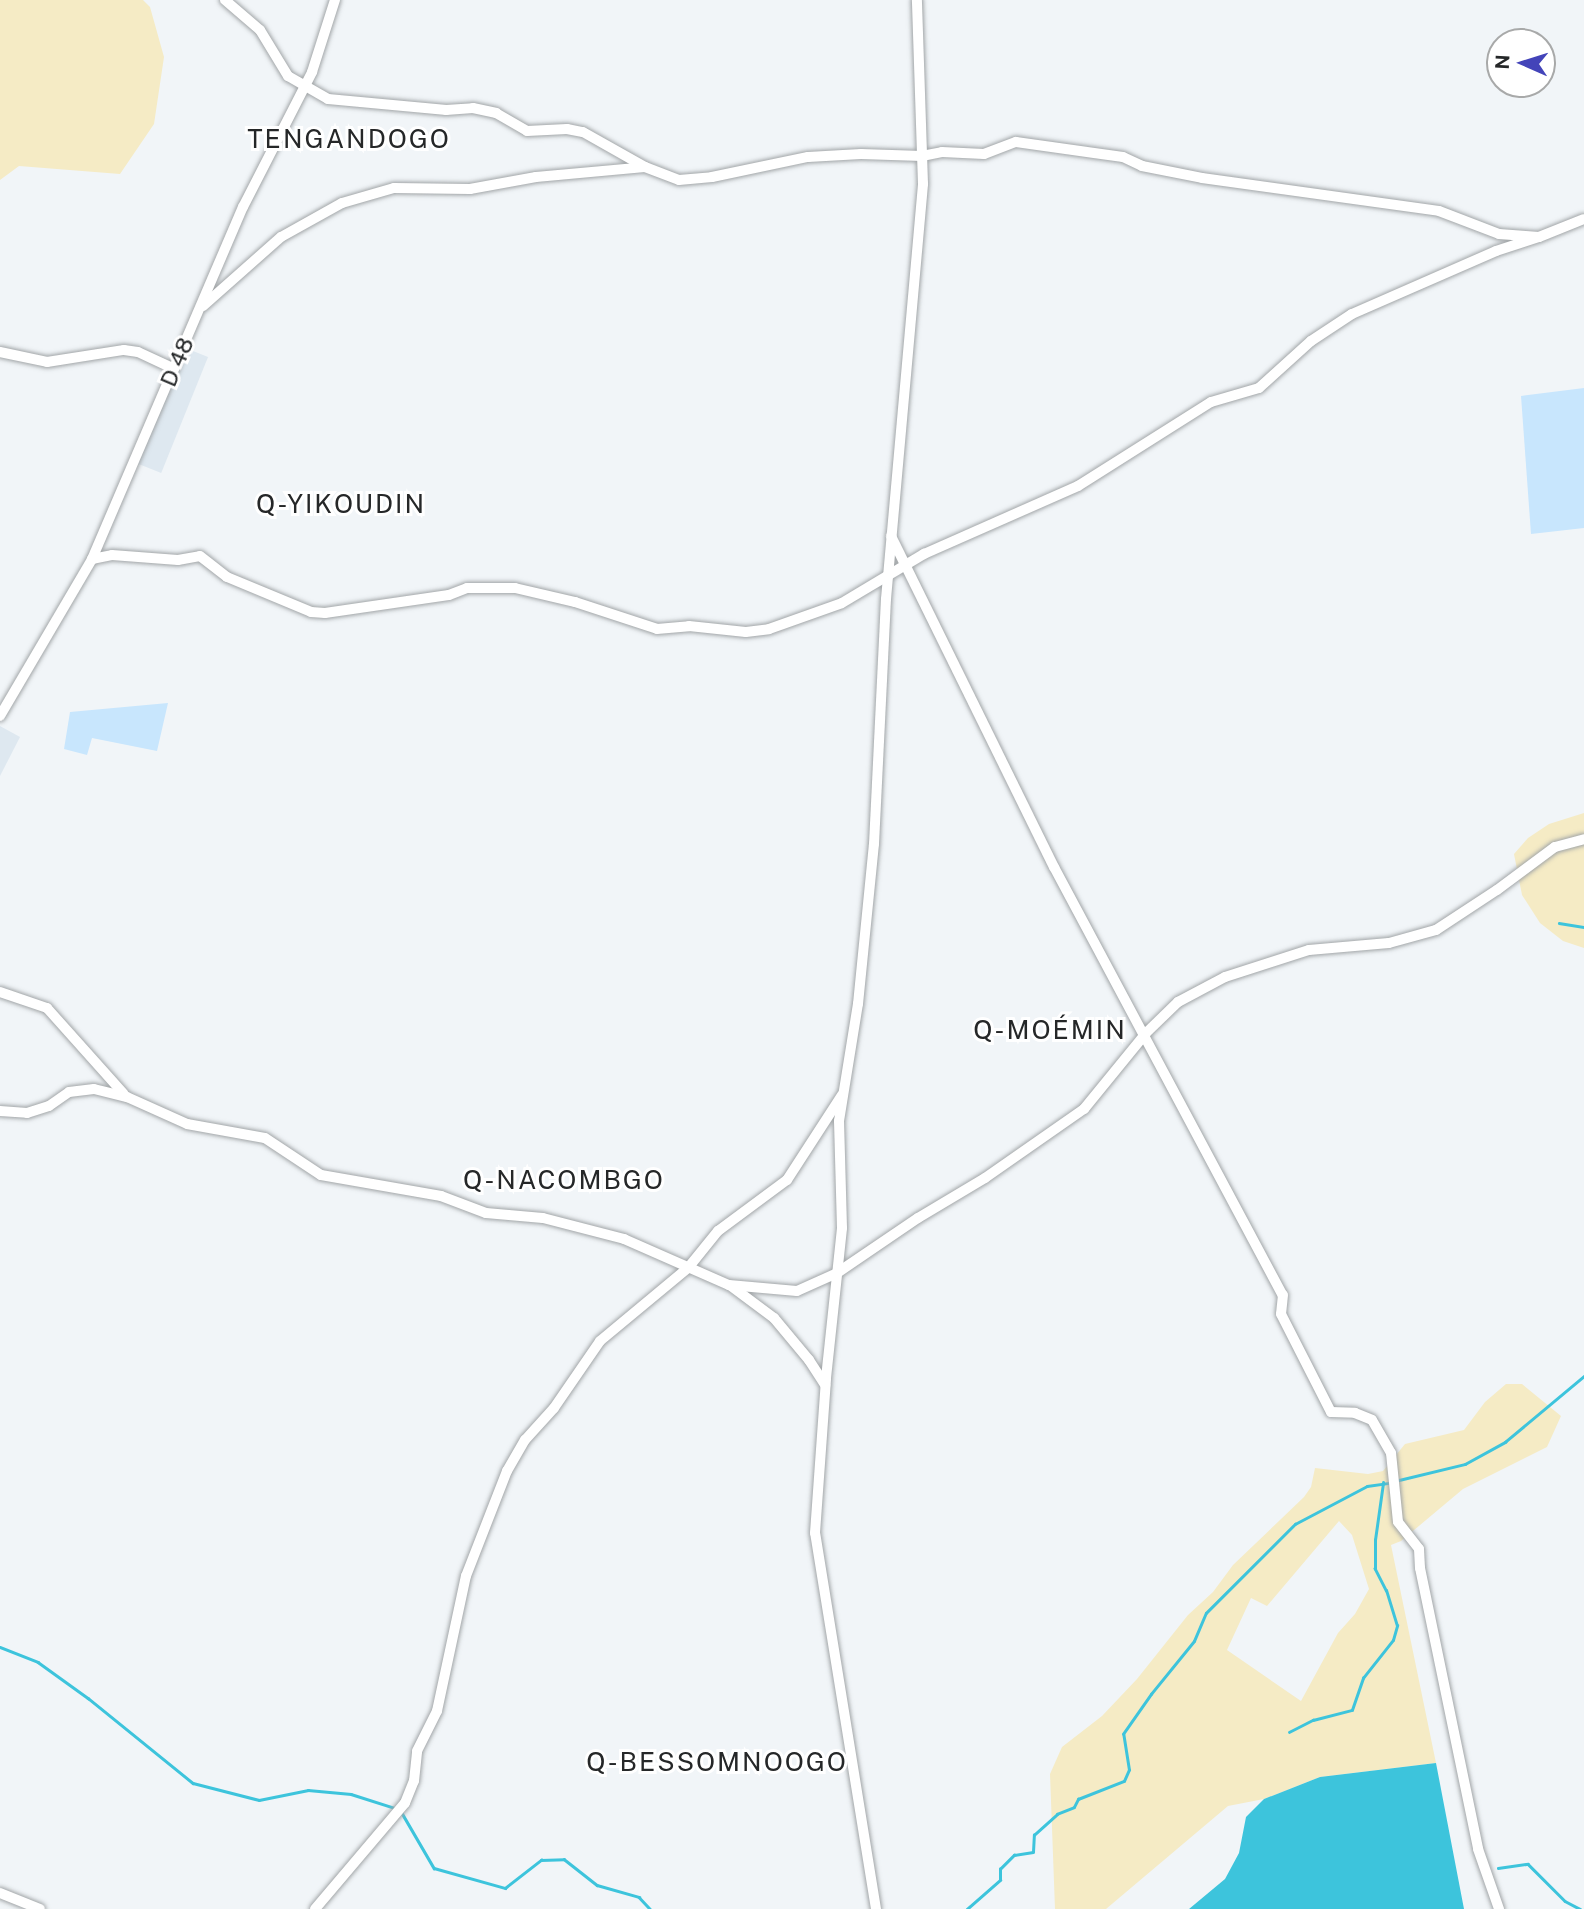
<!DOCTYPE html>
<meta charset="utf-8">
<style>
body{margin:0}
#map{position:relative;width:1584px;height:1909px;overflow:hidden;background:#f1f5f8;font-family:"Public Sans",sans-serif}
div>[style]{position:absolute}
.built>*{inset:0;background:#dee8f0;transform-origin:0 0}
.green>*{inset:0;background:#c8e6fd}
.sand>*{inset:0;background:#f5ebc5}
.water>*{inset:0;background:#3dc4dc}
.stream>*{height:2.5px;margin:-1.25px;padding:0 1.25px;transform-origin:1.25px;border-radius:1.25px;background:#3dc4dc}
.roads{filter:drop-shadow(0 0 2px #a2a6a8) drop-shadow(0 0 2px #a2a6a8)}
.minor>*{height:10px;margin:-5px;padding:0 5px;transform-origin:5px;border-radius:5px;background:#fff}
span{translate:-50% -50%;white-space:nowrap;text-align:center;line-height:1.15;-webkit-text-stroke:6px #fff;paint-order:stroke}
.street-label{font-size:23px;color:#252728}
.quarter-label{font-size:26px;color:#252728;letter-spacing:2px}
.north{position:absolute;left:1486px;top:28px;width:70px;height:70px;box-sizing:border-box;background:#fff;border:2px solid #a8a9a9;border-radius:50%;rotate:273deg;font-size:19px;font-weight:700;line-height:28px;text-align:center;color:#252728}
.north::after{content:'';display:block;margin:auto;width:24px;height:32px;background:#4344b9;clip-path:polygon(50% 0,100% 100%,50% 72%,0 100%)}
</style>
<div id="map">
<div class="built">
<i style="left:183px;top:347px;width:27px;height:125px;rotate:22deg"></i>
<i style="clip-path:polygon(0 726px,20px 737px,0 776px)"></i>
</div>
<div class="green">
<i style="clip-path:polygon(1584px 388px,1584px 528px,1531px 534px,1521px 396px)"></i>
<i style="clip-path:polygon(168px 703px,157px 751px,92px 738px,87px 755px,64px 749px,70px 712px)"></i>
</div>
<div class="sand">
<i style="clip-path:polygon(0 0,143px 0,150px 7px,164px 57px,154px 124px,120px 174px,19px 166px,0 180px)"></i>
<i style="clip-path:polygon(1584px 813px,1584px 948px,1563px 941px,1540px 923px,1522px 895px,1514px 854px,1528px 838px,1549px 824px)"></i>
<i style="clip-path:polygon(evenodd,1506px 1384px,1522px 1384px,1561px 1416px,1547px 1447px,1463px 1489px,1401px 1541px,1391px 1545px,1436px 1763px,1320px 1777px,1264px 1799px,1228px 1806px,1106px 1909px,1055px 1909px,1050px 1774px,1062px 1747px,1102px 1716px,1137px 1679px,1188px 1615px,1213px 1592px,1233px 1565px,1304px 1497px,1311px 1487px,1315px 1468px,1368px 1474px,1383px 1471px,1405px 1444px,1464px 1430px,1485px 1402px,1506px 1384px,1339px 1521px,1352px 1535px,1369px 1589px,1355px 1614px,1338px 1633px,1301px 1701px,1227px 1650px,1251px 1598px,1267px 1606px,1339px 1521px)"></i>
</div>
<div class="water">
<i style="clip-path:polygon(1436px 1763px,1464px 1909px,1189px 1909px,1225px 1879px,1239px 1853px,1246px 1817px,1264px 1799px,1320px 1777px)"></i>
</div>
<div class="stream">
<i style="left:1559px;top:923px;width:25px;rotate:9deg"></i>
<i style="left:1399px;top:1480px;width:68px;rotate:-13.6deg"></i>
<i style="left:1465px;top:1464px;width:46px;rotate:-28.8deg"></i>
<i style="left:1505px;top:1442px;width:103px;rotate:-39.9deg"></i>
<i style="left:0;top:1647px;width:41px;rotate:21.5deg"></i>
<i style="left:38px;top:1662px;width:62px;rotate:35.8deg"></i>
<i style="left:88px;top:1698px;width:135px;rotate:39deg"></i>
<i style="left:193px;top:1783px;width:68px;rotate:14.4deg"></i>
<i style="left:259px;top:1800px;width:50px;rotate:-11.5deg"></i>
<i style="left:308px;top:1790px;width:43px;rotate:5.3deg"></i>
<i style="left:351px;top:1794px;width:46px;rotate:17.7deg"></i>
<i style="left:1289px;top:1732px;width:27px;rotate:-27deg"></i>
<i style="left:1313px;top:1720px;width:40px;rotate:-14.4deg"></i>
<i style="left:1352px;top:1710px;width:34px;rotate:-71deg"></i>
<i style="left:1363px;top:1678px;width:48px;rotate:-51.7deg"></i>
<i style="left:1393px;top:1640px;width:15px;rotate:-74deg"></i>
<i style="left:1397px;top:1626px;width:37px;rotate:-107deg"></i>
<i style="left:1386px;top:1591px;width:25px;rotate:-117deg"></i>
<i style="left:1375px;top:1569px;width:29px;rotate:-90deg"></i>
<i style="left:1375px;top:1540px;width:58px;rotate:-82deg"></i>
<i style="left:402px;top:1813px;width:64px;rotate:59.8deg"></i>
<i style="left:434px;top:1868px;width:74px;rotate:15.7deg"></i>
<i style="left:505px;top:1888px;width:46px;rotate:-37.9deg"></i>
<i style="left:541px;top:1860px;width:23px;rotate:-2deg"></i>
<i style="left:564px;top:1859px;width:42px;rotate:38.2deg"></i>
<i style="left:597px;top:1885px;width:44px;rotate:15.9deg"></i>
<i style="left:639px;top:1897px;width:16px;rotate:47deg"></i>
<i style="left:1498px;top:1868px;width:30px;rotate:-8deg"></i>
<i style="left:1528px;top:1864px;width:52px;rotate:45deg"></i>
<i style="left:1565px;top:1901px;width:17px;rotate:28deg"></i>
<i style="left:967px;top:1909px;width:44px;rotate:-41.3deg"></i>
<i style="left:1000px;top:1880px;width:11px;rotate:-90deg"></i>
<i style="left:1000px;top:1869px;width:20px;rotate:-45deg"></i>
<i style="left:1014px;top:1855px;width:19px;rotate:-9deg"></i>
<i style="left:1033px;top:1852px;width:17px;rotate:-87deg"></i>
<i style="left:1034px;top:1835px;width:31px;rotate:-42deg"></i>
<i style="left:1057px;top:1814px;width:18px;rotate:-22deg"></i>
<i style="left:1074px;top:1807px;width:9px;rotate:-63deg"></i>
<i style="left:1078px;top:1799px;width:49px;rotate:-21.4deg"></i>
<i style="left:1124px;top:1781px;width:12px;rotate:-66deg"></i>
<i style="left:1129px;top:1770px;width:36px;rotate:-99deg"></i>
<i style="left:1123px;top:1734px;width:49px;rotate:-55deg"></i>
<i style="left:1151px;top:1694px;width:68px;rotate:-50.9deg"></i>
<i style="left:1194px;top:1641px;width:30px;rotate:-67deg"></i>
<i style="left:1206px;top:1613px;width:126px;rotate:-45deg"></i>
<i style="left:1295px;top:1524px;width:81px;rotate:-27.8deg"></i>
<i style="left:1367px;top:1486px;width:22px;rotate:-8deg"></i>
</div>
<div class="roads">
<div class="minor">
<i style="left:225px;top:0;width:46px;rotate:40.6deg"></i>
<i style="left:260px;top:30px;width:54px;rotate:58.7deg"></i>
<i style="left:288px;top:76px;width:46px;rotate:29.9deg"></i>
<i style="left:328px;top:99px;width:119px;rotate:5.3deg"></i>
<i style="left:446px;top:110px;width:27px;rotate:-4deg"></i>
<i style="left:473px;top:108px;width:24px;rotate:12deg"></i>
<i style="left:496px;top:113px;width:36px;rotate:30deg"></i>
<i style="left:527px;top:131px;width:40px;rotate:-2.9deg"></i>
<i style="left:567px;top:129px;width:16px;rotate:11deg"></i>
<i style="left:583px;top:132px;width:71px;rotate:29.4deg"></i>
<i style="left:645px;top:167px;width:36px;rotate:21deg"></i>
<i style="left:679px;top:180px;width:33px;rotate:-5deg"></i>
<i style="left:712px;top:177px;width:98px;rotate:-11.8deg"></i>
<i style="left:808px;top:157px;width:53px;rotate:-3.2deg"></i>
<i style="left:861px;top:154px;width:61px;rotate:1.9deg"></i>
<i style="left:922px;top:156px;width:20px;rotate:-11deg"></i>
<i style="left:942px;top:152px;width:42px;rotate:2.7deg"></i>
<i style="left:984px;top:154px;width:34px;rotate:-21deg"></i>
<i style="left:1016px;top:142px;width:108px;rotate:8deg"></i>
<i style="left:1123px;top:157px;width:21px;rotate:25deg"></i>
<i style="left:1142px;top:166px;width:61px;rotate:11.3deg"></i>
<i style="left:1202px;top:178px;width:239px;rotate:7.9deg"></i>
<i style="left:1439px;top:211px;width:64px;rotate:21deg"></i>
<i style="left:1499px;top:234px;width:40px;rotate:4.3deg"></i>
<i style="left:1539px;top:237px;width:48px;rotate:-21.8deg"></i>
<i style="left:203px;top:306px;width:104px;rotate:-41.5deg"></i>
<i style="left:281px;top:237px;width:70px;rotate:-29.1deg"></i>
<i style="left:342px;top:203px;width:54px;rotate:-16.1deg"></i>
<i style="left:394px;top:188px;width:76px;rotate:0.8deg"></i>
<i style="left:470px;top:189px;width:67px;rotate:-10.3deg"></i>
<i style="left:536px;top:177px;width:109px;rotate:-5.2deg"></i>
<i style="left:0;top:352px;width:48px;rotate:12deg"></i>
<i style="left:47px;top:362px;width:78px;rotate:-8.9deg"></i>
<i style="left:124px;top:350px;width:14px;rotate:8deg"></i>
<i style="left:138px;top:352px;width:40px;rotate:25deg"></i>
<i style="left:891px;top:536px;width:369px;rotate:63.8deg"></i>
<i style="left:1054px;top:867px;width:485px;rotate:61.9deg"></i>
<i style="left:1283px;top:1295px;width:19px;rotate:96deg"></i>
<i style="left:1281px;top:1314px;width:110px;rotate:63deg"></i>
<i style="left:1331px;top:1412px;width:24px;rotate:2deg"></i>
<i style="left:1355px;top:1413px;width:18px;rotate:22deg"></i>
<i style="left:1372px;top:1420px;width:38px;rotate:60deg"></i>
<i style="left:1391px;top:1453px;width:69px;rotate:84.2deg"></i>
<i style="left:1398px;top:1522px;width:34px;rotate:52deg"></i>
<i style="left:1419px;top:1549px;width:19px;rotate:87deg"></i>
<i style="left:1420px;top:1568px;width:287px;rotate:78.3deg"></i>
<i style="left:1478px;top:1849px;width:64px;rotate:70.7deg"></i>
<i style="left:92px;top:559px;width:20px;rotate:-11deg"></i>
<i style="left:112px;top:555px;width:66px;rotate:4.3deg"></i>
<i style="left:178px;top:560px;width:22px;rotate:-10deg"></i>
<i style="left:200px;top:556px;width:34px;rotate:38deg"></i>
<i style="left:227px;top:577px;width:91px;rotate:22.6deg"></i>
<i style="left:311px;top:612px;width:14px;rotate:4deg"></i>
<i style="left:325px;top:613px;width:125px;rotate:-8.3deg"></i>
<i style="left:449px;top:595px;width:19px;rotate:-21deg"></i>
<i style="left:467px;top:588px;width:48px"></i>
<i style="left:515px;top:588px;width:62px;rotate:13.1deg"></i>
<i style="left:575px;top:602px;width:86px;rotate:18.2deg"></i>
<i style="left:657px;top:629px;width:32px;rotate:-5deg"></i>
<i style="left:689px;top:626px;width:57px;rotate:6deg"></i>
<i style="left:746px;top:632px;width:23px;rotate:-7deg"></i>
<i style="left:769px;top:629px;width:77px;rotate:-19.6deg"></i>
<i style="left:842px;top:603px;width:96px;rotate:-30.9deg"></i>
<i style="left:924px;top:554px;width:168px;rotate:-23.8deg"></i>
<i style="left:1078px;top:486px;width:157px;rotate:-32.3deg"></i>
<i style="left:1211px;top:402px;width:50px;rotate:-16.3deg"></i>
<i style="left:1259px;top:388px;width:70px;rotate:-42.1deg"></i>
<i style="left:1311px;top:341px;width:49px;rotate:-33.4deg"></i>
<i style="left:1352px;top:314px;width:157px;rotate:-23.6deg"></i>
<i style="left:1496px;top:251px;width:45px;rotate:-18deg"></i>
<i style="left:0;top:716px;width:182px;rotate:-59.6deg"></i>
<i style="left:92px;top:559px;width:383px;rotate:-66.8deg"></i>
<i style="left:243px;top:207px;width:152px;rotate:-62.9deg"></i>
<i style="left:312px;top:72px;width:76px;rotate:-72.3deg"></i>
<i style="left:0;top:992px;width:50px;rotate:18.8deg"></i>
<i style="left:47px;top:1008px;width:115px;rotate:48.2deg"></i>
<i style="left:0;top:1111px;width:27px;rotate:4deg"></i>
<i style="left:27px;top:1113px;width:23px;rotate:-18deg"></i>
<i style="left:49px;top:1106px;width:24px;rotate:-35deg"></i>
<i style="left:69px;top:1092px;width:25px;rotate:-7deg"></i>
<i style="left:94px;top:1089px;width:34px;rotate:14deg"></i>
<i style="left:127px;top:1097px;width:66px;rotate:24.2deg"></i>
<i style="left:187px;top:1124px;width:79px;rotate:10.2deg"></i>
<i style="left:265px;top:1138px;width:67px;rotate:33.5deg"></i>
<i style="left:321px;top:1175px;width:122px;rotate:9.9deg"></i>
<i style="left:441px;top:1196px;width:48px;rotate:20.7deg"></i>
<i style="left:486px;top:1213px;width:57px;rotate:5deg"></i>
<i style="left:543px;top:1218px;width:84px;rotate:14.5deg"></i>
<i style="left:624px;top:1239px;width:115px;rotate:23.7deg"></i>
<i style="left:729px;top:1285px;width:68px;rotate:5deg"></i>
<i style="left:797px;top:1291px;width:44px;rotate:-24.2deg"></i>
<i style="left:837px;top:1273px;width:98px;rotate:-34.2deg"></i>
<i style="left:918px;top:1218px;width:78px;rotate:-30.8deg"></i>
<i style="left:985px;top:1178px;width:121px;rotate:-34.9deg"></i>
<i style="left:1084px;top:1109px;width:98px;rotate:-50.8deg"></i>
<i style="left:1146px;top:1033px;width:45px;rotate:-44.1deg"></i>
<i style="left:1178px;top:1002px;width:53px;rotate:-28deg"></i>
<i style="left:1225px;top:977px;width:88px;rotate:-17.8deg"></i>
<i style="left:1309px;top:950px;width:80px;rotate:-5deg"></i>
<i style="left:1389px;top:943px;width:49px;rotate:-15.5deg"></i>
<i style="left:1436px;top:930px;width:73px;rotate:-33.3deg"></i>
<i style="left:1497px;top:890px;width:72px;rotate:-36.6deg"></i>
<i style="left:1555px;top:847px;width:30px;rotate:-15deg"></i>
<i style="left:731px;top:1286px;width:54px;rotate:36.7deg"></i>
<i style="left:774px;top:1318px;width:55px;rotate:50.2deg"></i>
<i style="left:809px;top:1360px;width:30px;rotate:57deg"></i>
<i style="left:0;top:1893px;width:43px;rotate:21.8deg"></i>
<i style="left:315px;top:1909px;width:139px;rotate:-49.7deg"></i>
<i style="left:405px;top:1803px;width:24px;rotate:-68deg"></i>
<i style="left:414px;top:1781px;width:30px;rotate:-84deg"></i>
<i style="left:417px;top:1751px;width:45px;rotate:-63.4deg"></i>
<i style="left:437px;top:1711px;width:138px;rotate:-77.9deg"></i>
<i style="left:466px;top:1576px;width:113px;rotate:-68.7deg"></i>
<i style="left:507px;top:1471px;width:36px;rotate:-60deg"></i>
<i style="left:525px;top:1440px;width:43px;rotate:-47.8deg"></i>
<i style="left:554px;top:1408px;width:81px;rotate:-55.5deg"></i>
<i style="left:600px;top:1341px;width:114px;rotate:-39.7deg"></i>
<i style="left:688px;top:1268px;width:48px;rotate:-51deg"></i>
<i style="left:718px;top:1231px;width:86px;rotate:-36.5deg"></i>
<i style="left:787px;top:1180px;width:101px;rotate:-57.1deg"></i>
<i style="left:876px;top:1909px;width:381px;rotate:-99.2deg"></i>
<i style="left:815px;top:1533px;width:155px;rotate:-85.9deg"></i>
<i style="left:826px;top:1378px;width:151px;rotate:-83.9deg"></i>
<i style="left:842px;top:1228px;width:107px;rotate:-91.6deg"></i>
<i style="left:839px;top:1121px;width:119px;rotate:-80.8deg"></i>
<i style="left:858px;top:1004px;width:161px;rotate:-84.3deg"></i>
<i style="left:874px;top:844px;width:245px;rotate:-87.2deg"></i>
<i style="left:886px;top:599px;width:417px;rotate:-84.9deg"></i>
<i style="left:923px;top:184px;width:184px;rotate:-91.9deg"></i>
</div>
</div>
<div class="street-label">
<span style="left:177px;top:362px;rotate:-67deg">D 48</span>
</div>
<div class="quarter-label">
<span style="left:349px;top:139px">TENGANDOGO</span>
<span style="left:341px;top:504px">Q-YIKOUDIN</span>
<span style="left:1050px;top:1030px">Q-MOÉMIN</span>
<span style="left:564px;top:1180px">Q-NACOMBGO</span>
<span style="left:717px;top:1762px">Q-BESSOMNOOGO</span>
</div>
<div class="north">N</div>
</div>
